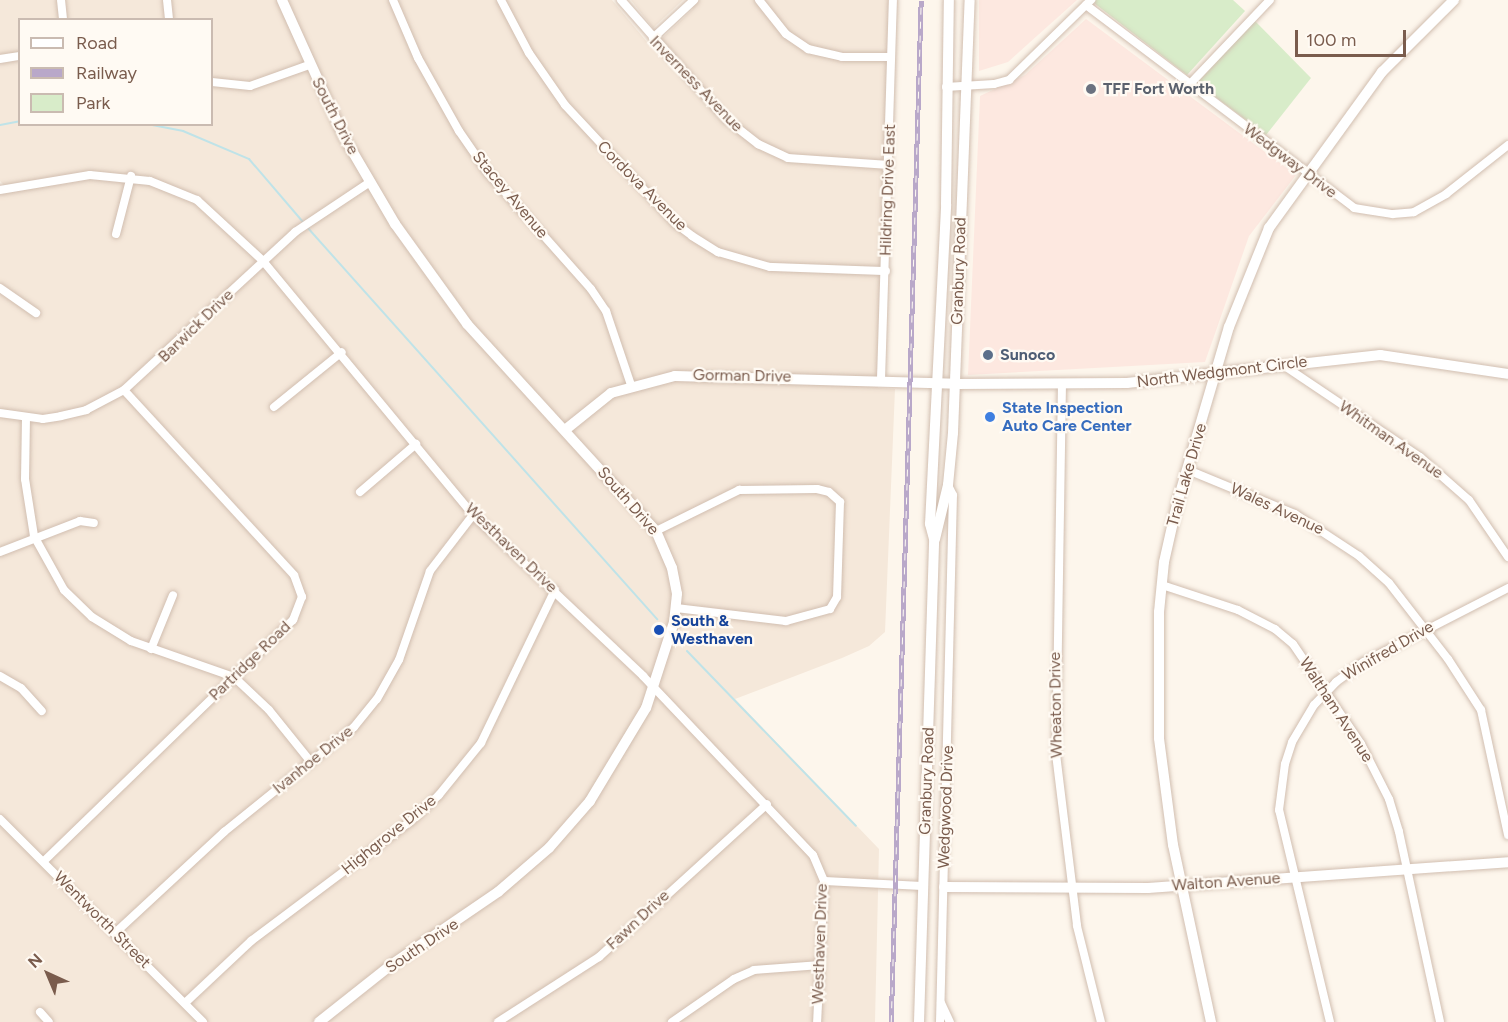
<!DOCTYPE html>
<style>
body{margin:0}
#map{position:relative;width:1508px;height:1022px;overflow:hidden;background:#fdf6ec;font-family:Figtree,sans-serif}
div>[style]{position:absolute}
.residential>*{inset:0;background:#f5e8da}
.commercial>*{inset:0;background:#fde8e0}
.green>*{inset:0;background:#d8ecc9}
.stream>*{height:2px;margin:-1px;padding:0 1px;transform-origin:1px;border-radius:1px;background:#bfe3e8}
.roads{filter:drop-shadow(0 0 2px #d1beb0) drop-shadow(0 0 2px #d1beb0)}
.street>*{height:8px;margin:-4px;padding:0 4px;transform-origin:4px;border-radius:4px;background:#fff}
.secondary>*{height:10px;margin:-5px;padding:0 5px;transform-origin:5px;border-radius:5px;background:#fff}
.rail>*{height:4.5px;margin-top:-2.25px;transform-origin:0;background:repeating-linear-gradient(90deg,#fffaf3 0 7px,#b9a8c9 0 14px);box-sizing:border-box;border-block:2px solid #b9a8c9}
.dots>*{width:16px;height:16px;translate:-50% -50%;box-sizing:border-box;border:3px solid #fffaf3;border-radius:50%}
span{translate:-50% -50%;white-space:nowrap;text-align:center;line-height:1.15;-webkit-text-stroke:4.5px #fffaf3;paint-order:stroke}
.street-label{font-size:16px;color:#7a5c4d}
.worship-label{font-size:16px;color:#5b616d;font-weight:700}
.left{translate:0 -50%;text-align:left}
.service-label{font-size:16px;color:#4e5e75;font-weight:700}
.shop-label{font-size:16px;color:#366cbe;font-weight:700}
.transit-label{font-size:16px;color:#164399;font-weight:700}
.legend{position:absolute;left:18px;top:18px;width:195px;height:108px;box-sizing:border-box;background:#fffaf3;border:2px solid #cabbb1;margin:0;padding:8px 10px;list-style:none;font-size:18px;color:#7a5c4d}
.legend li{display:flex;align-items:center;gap:12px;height:30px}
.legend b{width:30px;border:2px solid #cabbb1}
.north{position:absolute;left:18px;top:944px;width:60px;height:60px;-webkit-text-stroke:4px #fffaf3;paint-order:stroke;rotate:316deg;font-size:16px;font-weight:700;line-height:24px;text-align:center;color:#7a5c4d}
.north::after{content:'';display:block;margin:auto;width:21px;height:27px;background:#7a5c4d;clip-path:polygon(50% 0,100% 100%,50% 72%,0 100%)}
.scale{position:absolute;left:1295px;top:30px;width:111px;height:27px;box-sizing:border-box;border:3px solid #7a5c4d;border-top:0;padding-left:8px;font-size:18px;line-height:21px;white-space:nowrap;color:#7a5c4d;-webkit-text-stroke:4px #fffaf3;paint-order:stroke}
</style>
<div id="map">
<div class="residential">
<i style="clip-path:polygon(evenodd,0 0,612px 0,652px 48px,693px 9px,686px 0,889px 0,877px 374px,878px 388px,895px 389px,885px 632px,869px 646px,842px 658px,735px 699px,879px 849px,875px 1022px,0 1022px,0 190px,6px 187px,0 181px,0 0,20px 20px,212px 20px,212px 124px,20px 124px,20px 20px)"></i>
<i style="clip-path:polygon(631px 0,683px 0,653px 28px)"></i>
</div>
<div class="commercial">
<i style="clip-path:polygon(979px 0,1077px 0,1008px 62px,979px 71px)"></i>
<i style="clip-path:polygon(1086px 19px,1296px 175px,1249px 236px,1205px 362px,968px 375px,980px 96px,1025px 75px)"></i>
</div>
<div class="green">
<i style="clip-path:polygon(1096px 0,1233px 0,1245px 11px,1187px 75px,1094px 3px)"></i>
<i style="clip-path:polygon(1255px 21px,1311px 78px,1266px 135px,1197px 83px)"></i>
</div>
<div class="stream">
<i style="left:147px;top:124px;width:37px;rotate:11deg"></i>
<i style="left:183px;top:131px;width:72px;rotate:23deg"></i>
<i style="left:249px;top:159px;width:83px;rotate:49.4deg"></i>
<i style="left:0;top:125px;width:20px;rotate:-11deg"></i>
<i style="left:307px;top:227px;width:526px;rotate:48.24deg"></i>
<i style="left:687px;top:651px;width:243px;rotate:46deg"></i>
</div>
<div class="roads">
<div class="street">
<i style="left:61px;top:0;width:20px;rotate:84deg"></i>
<i style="left:167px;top:0;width:20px;rotate:84deg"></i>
<i style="left:393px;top:0;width:63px;rotate:66.7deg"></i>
<i style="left:418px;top:58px;width:84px;rotate:60.7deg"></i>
<i style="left:459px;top:131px;width:51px;rotate:55.4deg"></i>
<i style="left:488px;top:173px;width:155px;rotate:48.4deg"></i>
<i style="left:591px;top:289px;width:27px;rotate:56deg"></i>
<i style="left:606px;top:311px;width:78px;rotate:71.3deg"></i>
<i style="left:501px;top:0;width:60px;rotate:62.2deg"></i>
<i style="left:529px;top:53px;width:63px;rotate:55.3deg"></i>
<i style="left:565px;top:105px;width:161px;rotate:47deg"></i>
<i style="left:675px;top:223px;width:21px;rotate:37deg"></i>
<i style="left:692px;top:236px;width:31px;rotate:32deg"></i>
<i style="left:718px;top:252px;width:54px;rotate:16.1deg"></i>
<i style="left:770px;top:267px;width:116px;rotate:2deg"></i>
<i style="left:621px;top:0;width:159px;rotate:48.6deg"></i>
<i style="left:726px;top:119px;width:41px;rotate:38deg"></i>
<i style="left:758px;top:144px;width:33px;rotate:25deg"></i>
<i style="left:788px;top:158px;width:101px;rotate:4deg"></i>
<i style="left:759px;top:0;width:43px;rotate:51.5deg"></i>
<i style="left:786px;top:34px;width:27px;rotate:34deg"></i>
<i style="left:808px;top:49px;width:35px;rotate:13deg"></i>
<i style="left:842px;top:57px;width:49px"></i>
<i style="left:1086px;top:5px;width:336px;rotate:37.1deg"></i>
<i style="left:1354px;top:208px;width:39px;rotate:9deg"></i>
<i style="left:1393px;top:214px;width:21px;rotate:-5deg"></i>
<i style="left:1414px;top:212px;width:37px;rotate:-29deg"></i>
<i style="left:1446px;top:194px;width:79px;rotate:-38.3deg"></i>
<i style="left:653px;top:38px;width:56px;rotate:-42.8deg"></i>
<i style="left:0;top:59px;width:20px;rotate:-9deg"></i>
<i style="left:212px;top:82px;width:38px;rotate:6deg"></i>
<i style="left:250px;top:86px;width:63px;rotate:-19.6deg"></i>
<i style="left:1189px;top:85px;width:117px;rotate:-46.4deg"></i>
<i style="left:946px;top:87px;width:48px;rotate:-3.6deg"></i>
<i style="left:994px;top:84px;width:16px;rotate:-15deg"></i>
<i style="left:1009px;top:80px;width:115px;rotate:-44.3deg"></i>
<i style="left:0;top:190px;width:91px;rotate:-9.5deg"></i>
<i style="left:90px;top:175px;width:60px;rotate:5.7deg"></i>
<i style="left:150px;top:181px;width:51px;rotate:22deg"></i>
<i style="left:197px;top:200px;width:90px;rotate:42.7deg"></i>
<i style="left:263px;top:261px;width:330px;rotate:50.4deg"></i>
<i style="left:473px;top:515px;width:234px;rotate:43.4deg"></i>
<i style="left:643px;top:676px;width:247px;rotate:46.5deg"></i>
<i style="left:813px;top:855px;width:28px;rotate:67deg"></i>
<i style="left:824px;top:881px;width:141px;rotate:92.8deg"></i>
<i style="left:116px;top:234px;width:60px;rotate:-75.5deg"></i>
<i style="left:0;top:288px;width:44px;rotate:34.8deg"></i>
<i style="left:1283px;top:365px;width:165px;rotate:33.9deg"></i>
<i style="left:1420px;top:457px;width:65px;rotate:41.3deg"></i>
<i style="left:1469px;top:500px;width:69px;rotate:55.6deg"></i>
<i style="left:881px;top:379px;width:379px;rotate:-88.2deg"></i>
<i style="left:1062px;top:383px;width:371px;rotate:90.9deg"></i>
<i style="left:1056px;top:754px;width:173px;rotate:83deg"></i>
<i style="left:1077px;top:926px;width:99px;rotate:76deg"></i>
<i style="left:274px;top:407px;width:87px;rotate:-39deg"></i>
<i style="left:0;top:413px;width:43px;rotate:7.9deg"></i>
<i style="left:43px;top:419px;width:18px;rotate:-9deg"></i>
<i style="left:61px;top:416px;width:26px;rotate:-13deg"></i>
<i style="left:86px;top:410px;width:43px;rotate:-27.8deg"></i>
<i style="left:124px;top:390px;width:233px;rotate:-42.7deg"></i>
<i style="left:295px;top:232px;width:90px;rotate:-33.7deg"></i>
<i style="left:26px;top:417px;width:62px;rotate:90.9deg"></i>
<i style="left:25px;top:479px;width:58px;rotate:81deg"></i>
<i style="left:34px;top:536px;width:62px;rotate:60.9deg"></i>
<i style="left:64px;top:590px;width:39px;rotate:44deg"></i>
<i style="left:92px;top:617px;width:46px;rotate:31.6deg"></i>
<i style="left:131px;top:641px;width:109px;rotate:19.3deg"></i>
<i style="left:234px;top:677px;width:48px;rotate:43.3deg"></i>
<i style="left:269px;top:710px;width:67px;rotate:51.1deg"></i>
<i style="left:1188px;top:470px;width:116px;rotate:22.4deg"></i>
<i style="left:1295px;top:514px;width:77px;rotate:33.3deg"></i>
<i style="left:1359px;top:556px;width:40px;rotate:42deg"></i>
<i style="left:1389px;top:583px;width:96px;rotate:52.2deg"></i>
<i style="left:1448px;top:659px;width:61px;rotate:57.1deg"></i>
<i style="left:1481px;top:710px;width:128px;rotate:77.8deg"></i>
<i style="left:360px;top:492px;width:74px;rotate:-40.6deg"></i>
<i style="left:656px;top:531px;width:93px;rotate:-26.3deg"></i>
<i style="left:739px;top:490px;width:78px;rotate:-0.7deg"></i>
<i style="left:817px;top:489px;width:12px;rotate:14deg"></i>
<i style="left:829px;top:492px;width:15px;rotate:42deg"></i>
<i style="left:840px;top:502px;width:95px;rotate:91.8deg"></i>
<i style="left:837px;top:597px;width:14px;rotate:120deg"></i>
<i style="left:830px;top:609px;width:46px;rotate:164.7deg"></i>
<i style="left:786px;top:621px;width:111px;rotate:-173.3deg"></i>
<i style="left:0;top:552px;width:86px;rotate:-21.2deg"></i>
<i style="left:80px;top:521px;width:14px;rotate:8deg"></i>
<i style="left:1162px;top:585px;width:80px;rotate:18.2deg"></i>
<i style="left:1238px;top:610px;width:42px;rotate:27.2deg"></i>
<i style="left:1275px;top:629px;width:23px;rotate:40deg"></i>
<i style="left:1293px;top:644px;width:121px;rotate:55.8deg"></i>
<i style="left:1361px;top:744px;width:62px;rotate:63deg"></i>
<i style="left:1389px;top:799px;width:34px;rotate:73deg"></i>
<i style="left:1399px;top:832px;width:194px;rotate:77.8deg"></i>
<i style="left:151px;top:649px;width:58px;rotate:-67.8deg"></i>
<i style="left:0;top:676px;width:24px;rotate:30deg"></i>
<i style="left:21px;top:688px;width:31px;rotate:48deg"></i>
<i style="left:0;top:819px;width:287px;rotate:45deg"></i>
<i style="left:44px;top:861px;width:347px;rotate:-44.1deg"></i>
<i style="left:293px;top:620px;width:25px;rotate:-69deg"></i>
<i style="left:302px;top:597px;width:23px;rotate:-110deg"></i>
<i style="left:294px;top:575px;width:251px;rotate:-132.6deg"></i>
<i style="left:824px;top:881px;width:99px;rotate:2.9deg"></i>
<i style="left:115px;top:933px;width:149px;rotate:-42.8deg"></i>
<i style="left:224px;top:832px;width:167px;rotate:-38.9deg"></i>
<i style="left:354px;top:727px;width:36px;rotate:-51deg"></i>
<i style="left:377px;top:699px;width:45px;rotate:-60.6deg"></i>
<i style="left:399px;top:660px;width:94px;rotate:-70.8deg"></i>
<i style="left:430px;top:571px;width:71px;rotate:-52.5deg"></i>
<i style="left:185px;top:1003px;width:91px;rotate:-43.2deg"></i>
<i style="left:251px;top:941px;width:200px;rotate:-36.9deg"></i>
<i style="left:411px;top:821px;width:38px;rotate:-43deg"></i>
<i style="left:439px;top:795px;width:67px;rotate:-51.1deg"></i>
<i style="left:481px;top:743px;width:170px;rotate:-64.2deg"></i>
<i style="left:941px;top:1003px;width:21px;rotate:65deg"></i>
<i style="left:40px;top:1012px;width:13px;rotate:48deg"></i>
<i style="left:498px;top:1022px;width:120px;rotate:-32.8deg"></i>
<i style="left:599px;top:957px;width:227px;rotate:-42.3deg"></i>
<i style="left:672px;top:1022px;width:75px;rotate:-34.7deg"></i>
<i style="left:734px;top:979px;width:22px;rotate:-24deg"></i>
<i style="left:754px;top:970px;width:66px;rotate:-4.3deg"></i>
<i style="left:940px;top:1022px;width:527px;rotate:-88.59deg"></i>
<i style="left:953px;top:495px;width:11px;rotate:-117deg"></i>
<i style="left:1330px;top:1022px;width:218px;rotate:-103.5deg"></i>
<i style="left:1279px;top:810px;width:46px;rotate:-82.6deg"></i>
<i style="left:1285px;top:764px;width:23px;rotate:-72deg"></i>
<i style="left:1292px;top:742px;width:43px;rotate:-59.3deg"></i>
<i style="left:1314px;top:705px;width:32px;rotate:-46deg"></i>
<i style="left:1336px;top:682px;width:34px;rotate:-36deg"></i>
<i style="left:1364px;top:662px;width:162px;rotate:-27.2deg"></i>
</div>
<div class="secondary">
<i style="left:282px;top:0;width:150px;rotate:65.7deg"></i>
<i style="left:344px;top:137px;width:101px;rotate:59.6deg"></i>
<i style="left:395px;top:224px;width:123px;rotate:54.2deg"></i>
<i style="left:467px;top:324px;width:280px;rotate:47.6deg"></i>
<i style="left:656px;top:531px;width:40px;rotate:66.6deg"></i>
<i style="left:672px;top:568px;width:26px;rotate:79deg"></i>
<i style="left:677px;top:594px;width:28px;rotate:96deg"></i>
<i style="left:674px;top:622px;width:90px;rotate:108deg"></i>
<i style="left:646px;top:708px;width:109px;rotate:121.1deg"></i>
<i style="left:590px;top:801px;width:62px;rotate:131.1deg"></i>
<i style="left:549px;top:848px;width:67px;rotate:139.2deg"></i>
<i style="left:498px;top:892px;width:130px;rotate:145.7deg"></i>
<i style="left:391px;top:965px;width:92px;rotate:141.6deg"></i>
<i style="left:565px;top:430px;width:59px;rotate:-38.8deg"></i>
<i style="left:611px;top:393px;width:66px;rotate:-14.9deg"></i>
<i style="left:675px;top:376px;width:281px;rotate:1.6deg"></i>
<i style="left:956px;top:384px;width:171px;rotate:-0.3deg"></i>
<i style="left:1127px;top:383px;width:255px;rotate:-6.3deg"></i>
<i style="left:1380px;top:355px;width:129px;rotate:8.4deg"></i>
<i style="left:935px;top:539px;width:56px;rotate:-76.5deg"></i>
<i style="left:948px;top:485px;width:52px;rotate:-84.5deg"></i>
<i style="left:953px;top:433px;width:433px;rotate:-87.8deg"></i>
<i style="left:944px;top:887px;width:204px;rotate:0.3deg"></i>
<i style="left:1148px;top:888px;width:361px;rotate:-4.1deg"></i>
<i style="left:919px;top:1022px;width:483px;rotate:-88.2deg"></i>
<i style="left:934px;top:539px;width:16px;rotate:-105deg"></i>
<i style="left:930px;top:524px;width:320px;rotate:-87.1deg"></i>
<i style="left:946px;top:204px;width:204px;rotate:-89.2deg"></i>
<i style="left:1211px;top:1022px;width:181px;rotate:-102.1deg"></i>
<i style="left:1173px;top:845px;width:108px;rotate:-97.5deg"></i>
<i style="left:1159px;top:738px;width:126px;rotate:-90deg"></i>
<i style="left:1159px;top:612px;width:50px;rotate:-84.3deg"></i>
<i style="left:1164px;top:562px;width:64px;rotate:-77.3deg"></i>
<i style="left:1178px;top:500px;width:180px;rotate:-73.6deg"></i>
<i style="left:1229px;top:327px;width:107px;rotate:-68deg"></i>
<i style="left:1269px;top:228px;width:193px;rotate:-54.1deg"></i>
<i style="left:1382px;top:72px;width:102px;rotate:-45deg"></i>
</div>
</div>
<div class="rail">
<i style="left:891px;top:1022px;width:1022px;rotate:-88.32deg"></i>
</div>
<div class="dots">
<i style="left:1091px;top:89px;background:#6b7280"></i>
<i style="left:988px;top:355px;background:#5c6f8a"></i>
<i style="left:990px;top:417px;background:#3f7fe0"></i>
<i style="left:659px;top:630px;background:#1a4fb4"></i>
</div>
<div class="street-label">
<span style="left:696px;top:84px;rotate:46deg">Inverness Avenue</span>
<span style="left:335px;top:116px;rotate:63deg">South Drive</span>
<span style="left:1290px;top:161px;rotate:37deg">Wedgway Drive</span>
<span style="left:642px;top:186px;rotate:45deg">Cordova Avenue</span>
<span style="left:888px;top:190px;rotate:-88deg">Hildring Drive East</span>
<span style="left:510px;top:195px;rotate:50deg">Stacey Avenue</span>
<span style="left:959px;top:271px;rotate:-88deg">Granbury Road</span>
<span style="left:196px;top:326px;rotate:-44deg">Barwick Drive</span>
<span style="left:1222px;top:372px;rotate:-7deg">North Wedgmont Circle</span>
<span style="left:742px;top:376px;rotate:1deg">Gorman Drive</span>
<span style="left:1391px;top:440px;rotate:35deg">Whitman Avenue</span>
<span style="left:1187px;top:475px;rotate:-74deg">Trail Lake Drive</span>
<span style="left:628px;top:501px;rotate:49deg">South Drive</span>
<span style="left:1277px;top:509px;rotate:25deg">Wales Avenue</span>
<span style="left:511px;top:548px;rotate:44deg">Westhaven Drive</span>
<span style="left:1388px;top:651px;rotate:-30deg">Winifred Drive</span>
<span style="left:250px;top:661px;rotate:-44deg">Partridge Road</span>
<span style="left:1056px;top:705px;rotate:-91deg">Wheaton Drive</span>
<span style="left:1336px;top:710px;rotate:57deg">Waltham Avenue</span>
<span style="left:313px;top:760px;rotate:-39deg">Ivanhoe Drive</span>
<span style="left:927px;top:781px;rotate:-88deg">Granbury Road</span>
<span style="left:946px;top:807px;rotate:-88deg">Wedgwood Drive</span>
<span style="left:389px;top:835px;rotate:-39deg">Highgrove Drive</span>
<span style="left:1226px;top:882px;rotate:-4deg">Walton Avenue</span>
<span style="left:102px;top:920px;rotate:45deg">Wentworth Street</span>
<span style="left:638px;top:920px;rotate:-43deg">Fawn Drive</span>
<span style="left:820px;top:944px;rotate:-88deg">Westhaven Drive</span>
<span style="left:422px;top:946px;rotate:-34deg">South Drive</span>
</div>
<div class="worship-label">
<span class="left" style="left:1103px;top:89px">TFF Fort Worth</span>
</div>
<div class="service-label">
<span class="left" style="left:1000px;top:355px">Sunoco</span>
</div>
<div class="shop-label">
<span class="left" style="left:1002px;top:417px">State Inspection<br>Auto Care Center</span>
</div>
<div class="transit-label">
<span class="left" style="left:671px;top:630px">South &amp;<br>Westhaven</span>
</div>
<ul class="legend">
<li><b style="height:8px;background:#fff"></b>Road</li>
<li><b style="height:8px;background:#b9a8c9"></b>Railway</li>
<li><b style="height:16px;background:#d8ecc9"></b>Park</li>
</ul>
<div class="north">N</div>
<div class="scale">100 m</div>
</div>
